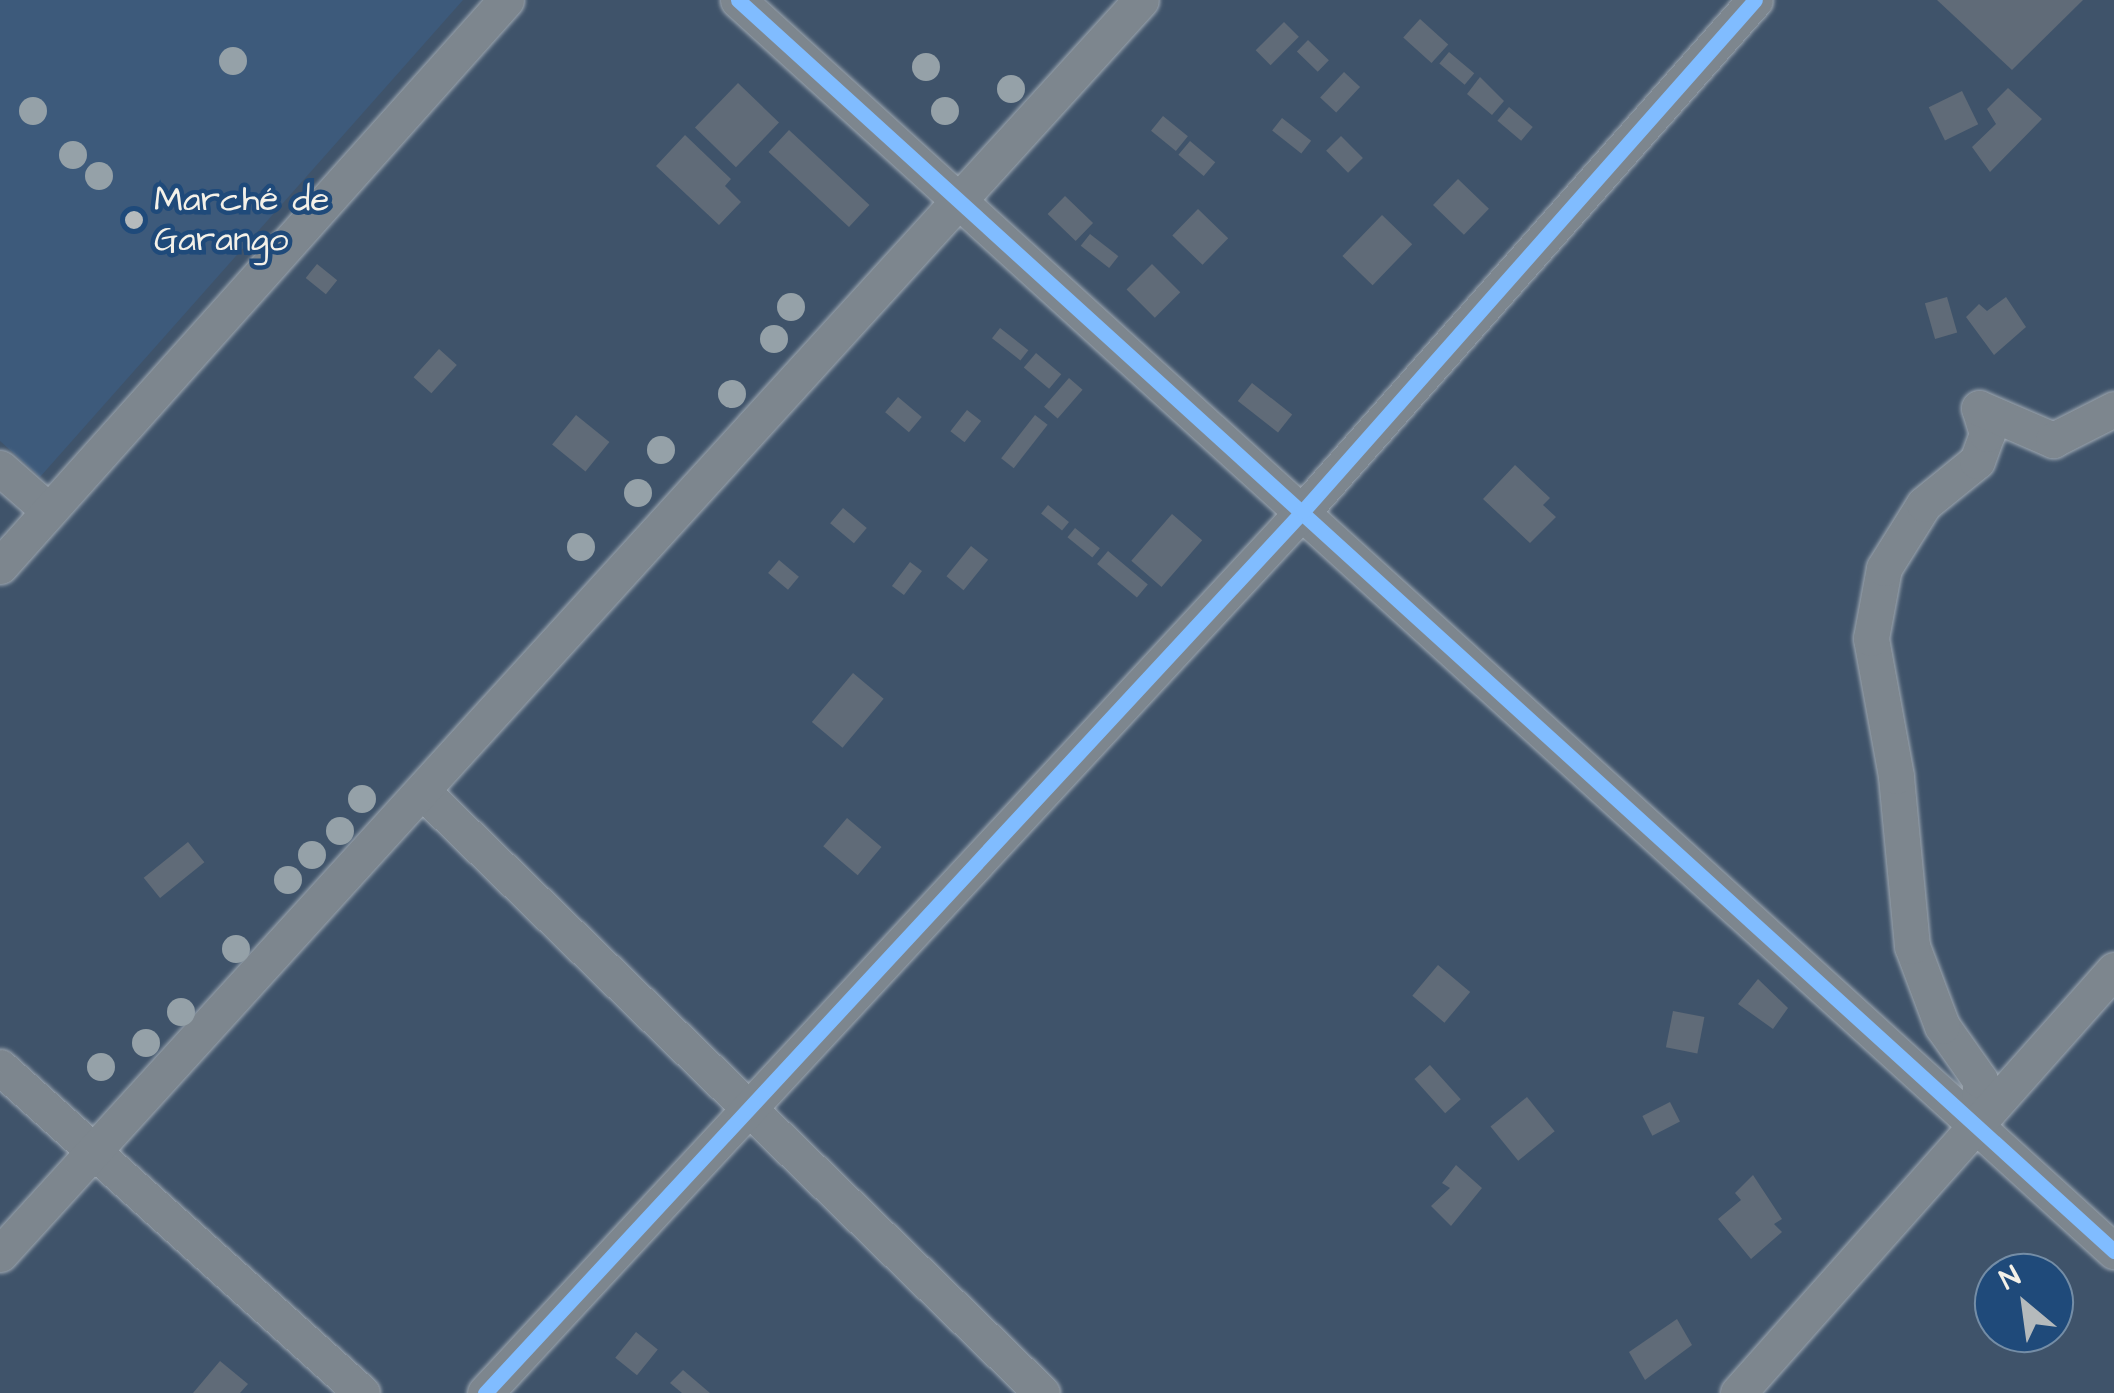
<!DOCTYPE html>
<meta charset="utf-8">
<style>
body{margin:0}
#map{position:relative;width:2114px;height:1393px;overflow:hidden;background:#3f536a;font-family:"Architects Daughter",sans-serif}
div>[style]{position:absolute}
.built>*{inset:0;background:#3d5a7b}
.building>*{inset:0;background:#606b78;transform-origin:0 0}
.roads{filter:drop-shadow(0 0 2px #a0a9b2) drop-shadow(0 0 2px #a0a9b2)}
.street>*{height:35px;margin:-17.5px;padding:0 17.5px;transform-origin:17.5px;border-radius:17.5px;background:#7d868e}
.cycleway>*{height:15px;margin:-7.5px;padding:0 7.5px;transform-origin:7.5px;border-radius:7.5px;background:#80bcff}
.trees>*{width:28px;height:28px;margin:-14px;border-radius:50%;background:#95a1a8}
.dots>*{width:28px;height:28px;translate:-50% -50%;box-sizing:border-box;border:5px solid #1f4a7a;border-radius:50%}
span{translate:-50% -50%;white-space:nowrap;text-align:center;line-height:1.15;-webkit-text-stroke:9px #1f4a7a;paint-order:stroke}
.poi-label{font-size:35px;color:#f4f1e8}
.left{translate:0 -50%;text-align:left}
.north{position:absolute;left:1974px;top:1253px;width:100px;height:100px;box-sizing:border-box;background:#1f4a7a;border:2px solid #748da6;border-radius:50%;rotate:331deg;font-size:28px;font-weight:700;line-height:40px;text-align:center;color:#f4f1e8}
.north::after{content:'';display:block;margin:auto;width:35px;height:45px;background:#b5babc;clip-path:polygon(50% 0,100% 100%,50% 72%,0 100%)}
</style>
<div id="map">
<div class="built">
<i style="clip-path:polygon(0 0,463px 0,40px 477px,0 441px)"></i>
</div>
<div class="building">
<i style="clip-path:polygon(1937px 0,2083px 0,2012px 70px)"></i>
<i style="left:1420px;top:19px;width:38px;height:25px;rotate:42deg"></i>
<i style="left:1284px;top:22px;width:21px;height:40px;rotate:45deg"></i>
<i style="left:1308px;top:40px;width:29px;height:16px;rotate:44deg"></i>
<i style="left:1449px;top:52px;width:33px;height:15px;rotate:40deg"></i>
<i style="left:1344px;top:72px;width:22px;height:35px;rotate:43deg"></i>
<i style="clip-path:polygon(1480px 77px,1504px 101px,1492px 115px,1467px 94px)"></i>
<i style="left:738px;top:83px;width:57px;height:62px;rotate:44deg"></i>
<i style="clip-path:polygon(2008px 88px,2042px 119px,1990px 172px,1972px 147px,1996px 124px,1987px 109px)"></i>
<i style="left:1962px;top:91px;width:37px;height:37px;rotate:64deg"></i>
<i style="left:1509px;top:107px;width:31px;height:18px;rotate:40deg"></i>
<i style="left:1163px;top:116px;width:32px;height:19px;rotate:39deg"></i>
<i style="left:1282px;top:118px;width:37px;height:16px;rotate:38deg"></i>
<i style="left:789px;top:130px;width:110px;height:30px;rotate:43deg"></i>
<i style="clip-path:polygon(685px 135px,731px 179px,725px 186px,741px 202px,719px 225px,656px 166px)"></i>
<i style="left:1341px;top:136px;width:31px;height:21px;rotate:45deg"></i>
<i style="left:1190px;top:141px;width:33px;height:18px;rotate:40deg"></i>
<i style="left:1458px;top:179px;width:43px;height:36px;rotate:44deg"></i>
<i style="left:1065px;top:196px;width:39px;height:25px;rotate:44deg"></i>
<i style="left:1198px;top:209px;width:42px;height:37px;rotate:44deg"></i>
<i style="left:1382px;top:215px;width:42px;height:57px;rotate:44deg"></i>
<i style="left:1090px;top:234px;width:36px;height:15px;rotate:38deg"></i>
<i style="left:317px;top:264px;width:26px;height:18px;rotate:39deg"></i>
<i style="left:1152px;top:264px;width:40px;height:36px;rotate:45deg"></i>
<i style="left:1947px;top:297px;width:37px;height:23px;rotate:74deg"></i>
<i style="clip-path:polygon(2006px 297px,2026px 327px,1994px 355px,1966px 317px,1979px 304px,1987px 311px)"></i>
<i style="left:1000px;top:328px;width:36px;height:13px;rotate:38deg"></i>
<i style="left:439px;top:349px;width:24px;height:38px;rotate:42deg"></i>
<i style="left:1036px;top:353px;width:33px;height:19px;rotate:40deg"></i>
<i style="left:1069px;top:378px;width:18px;height:38px;rotate:41deg"></i>
<i style="left:1252px;top:383px;width:51px;height:23px;rotate:38deg"></i>
<i style="left:898px;top:397px;width:31px;height:20px;rotate:40deg"></i>
<i style="left:967px;top:410px;width:18px;height:27px;rotate:38deg"></i>
<i style="left:576px;top:415px;width:43px;height:38px;rotate:39deg"></i>
<i style="left:1035px;top:415px;width:16px;height:55px;rotate:38deg"></i>
<i style="clip-path:polygon(1515px 465px,1550px 498px,1543px 505px,1556px 517px,1530px 543px,1483px 499px)"></i>
<i style="left:1048px;top:505px;width:27px;height:11px;rotate:39deg"></i>
<i style="left:843px;top:508px;width:31px;height:20px;rotate:40deg"></i>
<i style="left:1172px;top:514px;width:40px;height:62px;rotate:41deg"></i>
<i style="left:1075px;top:528px;width:32px;height:12px;rotate:39deg"></i>
<i style="left:971px;top:546px;width:22px;height:39px;rotate:39deg"></i>
<i style="left:1108px;top:551px;width:52px;height:17px;rotate:40deg"></i>
<i style="left:779px;top:560px;width:26px;height:17px;rotate:40deg"></i>
<i style="left:910px;top:562px;width:15px;height:30px;rotate:37deg"></i>
<i style="left:853px;top:673px;width:40px;height:64px;rotate:40deg"></i>
<i style="left:847px;top:818px;width:45px;height:37px;rotate:40deg"></i>
<i style="left:188px;top:842px;width:26px;height:57px;rotate:51deg"></i>
<i style="left:1438px;top:965px;width:42px;height:40px;rotate:40deg"></i>
<i style="clip-path:polygon(1758px 979px,1788px 1008px,1773px 1029px,1738px 1004px)"></i>
<i style="left:1673px;top:1011px;width:32px;height:37px;rotate:11deg"></i>
<i style="left:1430px;top:1065px;width:46px;height:21px;rotate:48deg"></i>
<i style="left:1527px;top:1097px;width:44px;height:47px;rotate:51deg"></i>
<i style="left:1670px;top:1102px;width:22px;height:31px;rotate:63deg"></i>
<i style="clip-path:polygon(1456px 1165px,1482px 1188px,1451px 1226px,1431px 1206px,1450px 1188px,1442px 1183px)"></i>
<i style="clip-path:polygon(1753px 1175px,1782px 1219px,1774px 1224px,1782px 1232px,1751px 1259px,1718px 1219px,1741px 1200px,1735px 1193px)"></i>
<i style="clip-path:polygon(1677px 1319px,1692px 1345px,1645px 1380px,1629px 1352px)"></i>
<i style="left:636px;top:1332px;width:28px;height:33px;rotate:39deg"></i>
<i style="clip-path:polygon(220px 1361px,248px 1384px,240px 1393px,193px 1393px)"></i>
<i style="clip-path:polygon(683px 1370px,710px 1393px,682px 1393px,670px 1383px)"></i>
</div>
<div class="roads">
<div class="street">
<i style="left:738px;top:0;width:1860px;rotate:42.28deg"></i>
<i style="left:0;top:468px;width:65px;rotate:41.3deg"></i>
<i style="left:0;top:566px;width:759px;rotate:-48.2deg"></i>
<i style="left:422px;top:791px;width:864px;rotate:44.16deg"></i>
<i style="left:0;top:1067px;width:487px;rotate:42deg"></i>
<i style="left:1979px;top:1122px;width:42px;rotate:-88.6deg"></i>
<i style="left:1980px;top:1080px;width:66px;rotate:-125.1deg"></i>
<i style="left:1942px;top:1026px;width:85px;rotate:-110.6deg"></i>
<i style="left:1912px;top:946px;width:171px;rotate:-95.4deg"></i>
<i style="left:1896px;top:776px;width:140px;rotate:-100.3deg"></i>
<i style="left:1871px;top:638px;width:71px;rotate:-79.5deg"></i>
<i style="left:1884px;top:568px;width:75px;rotate:-58deg"></i>
<i style="left:1924px;top:504px;width:68px;rotate:-39.1deg"></i>
<i style="left:1977px;top:461px;width:29px;rotate:-70deg"></i>
<i style="left:1987px;top:434px;width:27px;rotate:-107deg"></i>
<i style="left:1979px;top:408px;width:81px;rotate:23.4deg"></i>
<i style="left:2053px;top:440px;width:68px;rotate:-26.9deg"></i>
<i style="left:0;top:1254px;width:1695px;rotate:-47.7deg"></i>
<i style="left:485px;top:1393px;width:1203px;rotate:-47.16deg"></i>
<i style="left:1303px;top:511px;width:682px;rotate:-48.51deg"></i>
<i style="left:1738px;top:1393px;width:566px;rotate:-48.37deg"></i>
</div>
</div>
<div class="cycleway">
<i style="left:738px;top:0;width:1860px;rotate:42.28deg"></i>
<i style="left:485px;top:1393px;width:1203px;rotate:-47.16deg"></i>
<i style="left:1303px;top:511px;width:682px;rotate:-48.51deg"></i>
</div>
<div class="trees">
<i style="left:233px;top:61px"></i>
<i style="left:926px;top:67px"></i>
<i style="left:1011px;top:89px"></i>
<i style="left:33px;top:111px"></i>
<i style="left:945px;top:111px"></i>
<i style="left:73px;top:155px"></i>
<i style="left:99px;top:176px"></i>
<i style="left:791px;top:307px"></i>
<i style="left:774px;top:339px"></i>
<i style="left:732px;top:394px"></i>
<i style="left:661px;top:450px"></i>
<i style="left:638px;top:493px"></i>
<i style="left:581px;top:547px"></i>
<i style="left:362px;top:799px"></i>
<i style="left:340px;top:831px"></i>
<i style="left:312px;top:855px"></i>
<i style="left:288px;top:880px"></i>
<i style="left:236px;top:949px"></i>
<i style="left:181px;top:1012px"></i>
<i style="left:146px;top:1043px"></i>
<i style="left:101px;top:1067px"></i>
</div>
<div class="dots">
<i style="left:134px;top:220px;background:#b5babc"></i>
</div>
<div class="poi-label">
<span class="left" style="left:154px;top:220px">Marché de<br>Garango</span>
</div>
<div class="north">N</div>
</div>
